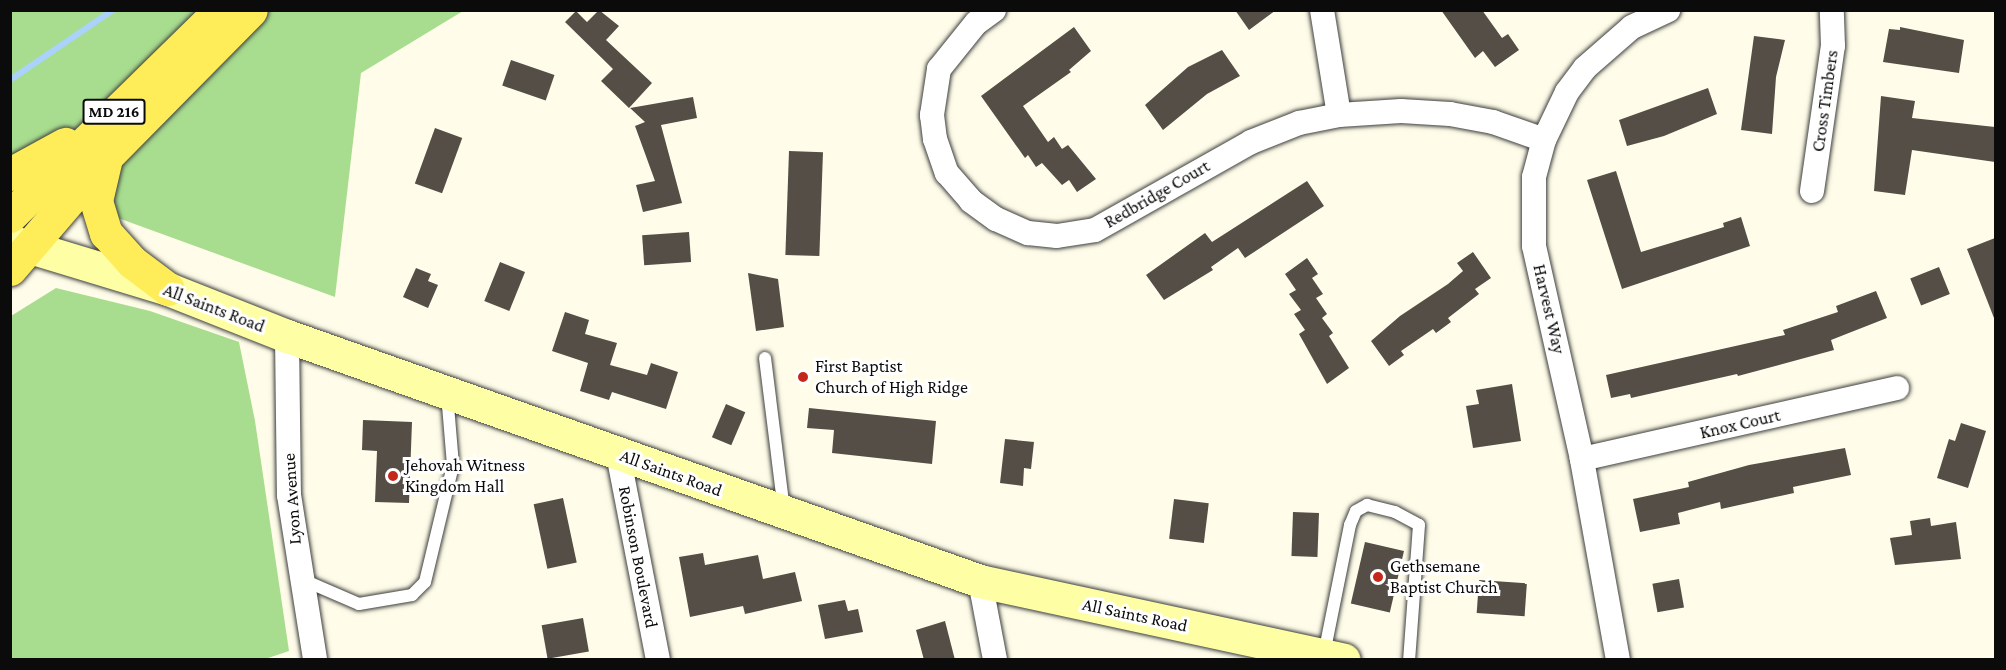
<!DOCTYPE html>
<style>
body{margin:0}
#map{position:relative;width:2006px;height:670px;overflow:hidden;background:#fffde9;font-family:"Crimson Pro",serif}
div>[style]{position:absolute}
.forest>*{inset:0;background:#a8dd8f}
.stream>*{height:6px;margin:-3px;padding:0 3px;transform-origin:3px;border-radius:3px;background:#aad2fa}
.building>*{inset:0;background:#544e47;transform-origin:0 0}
.roads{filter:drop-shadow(0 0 2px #3e3e3e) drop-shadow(0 0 2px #3e3e3e)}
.lane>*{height:12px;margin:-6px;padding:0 6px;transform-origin:6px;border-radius:6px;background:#fff}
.street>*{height:24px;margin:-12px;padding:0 12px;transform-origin:12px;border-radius:12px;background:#fff}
.secondary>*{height:33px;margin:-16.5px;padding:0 16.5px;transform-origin:16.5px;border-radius:16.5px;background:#feffa4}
.primary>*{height:33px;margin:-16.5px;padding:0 16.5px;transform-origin:16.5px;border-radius:16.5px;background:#ffec59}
.dots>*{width:16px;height:16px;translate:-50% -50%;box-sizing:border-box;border:3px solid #fff;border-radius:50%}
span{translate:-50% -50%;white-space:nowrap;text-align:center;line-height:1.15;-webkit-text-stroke:6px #fff;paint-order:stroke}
.shield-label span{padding:2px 4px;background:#fff;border:2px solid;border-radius:4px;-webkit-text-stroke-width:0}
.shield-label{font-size:16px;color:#0b0b0b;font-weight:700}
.street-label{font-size:18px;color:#0b0b0b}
.poi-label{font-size:18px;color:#0b0b0b}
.left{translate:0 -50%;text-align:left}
.frame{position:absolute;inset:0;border:12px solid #0b0b0b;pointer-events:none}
</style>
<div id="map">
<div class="forest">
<i style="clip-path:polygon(10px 11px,463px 11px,361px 73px,335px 297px,11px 179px)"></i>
<i style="clip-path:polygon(56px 288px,150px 311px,239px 342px,255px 421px,289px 651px,262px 660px,11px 659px,11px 316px)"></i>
</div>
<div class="stream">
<i style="left:10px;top:80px;width:125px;rotate:-34.2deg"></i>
</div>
<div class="building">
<i style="clip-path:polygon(599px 10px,619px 26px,606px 40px,652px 83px,629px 108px,601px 81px,613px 69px,565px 22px,576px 11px,587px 22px)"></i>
<i style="clip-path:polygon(1235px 10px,1276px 10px,1249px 30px)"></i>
<i style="clip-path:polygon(1441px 10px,1482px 10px,1502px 38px,1508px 34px,1519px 50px,1495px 67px,1483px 51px,1475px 58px)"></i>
<i style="clip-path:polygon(1074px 27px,1091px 51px,1069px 70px,1071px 72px,1023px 106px,1048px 142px,1054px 137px,1062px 149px,1068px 145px,1096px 179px,1077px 192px,1069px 180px,1062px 185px,1042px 163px,1036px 167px,1028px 155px,1025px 158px,981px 96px)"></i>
<i style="clip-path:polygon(1900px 27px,1964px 40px,1959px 73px,1883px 62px,1889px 29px,1900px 30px)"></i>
<i style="clip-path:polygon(1754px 36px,1785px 40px,1776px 77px,1772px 134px,1741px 130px)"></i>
<i style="clip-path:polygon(1222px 50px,1240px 76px,1207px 94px,1163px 130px,1145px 105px,1188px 67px)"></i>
<i style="left:511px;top:60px;width:46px;height:27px;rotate:19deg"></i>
<i style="clip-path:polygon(1708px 88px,1717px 114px,1664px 136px,1627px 146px,1619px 120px)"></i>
<i style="clip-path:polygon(1881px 96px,1915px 101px,1912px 118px,1995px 127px,1995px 162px,1912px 150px,1905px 195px,1874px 191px)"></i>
<i style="clip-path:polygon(693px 97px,697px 118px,661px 125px,682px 203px,643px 212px,636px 185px,655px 181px,635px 126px,645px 122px,630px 108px)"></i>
<i style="left:435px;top:128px;width:29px;height:59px;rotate:20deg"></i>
<i style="left:789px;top:151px;width:34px;height:104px;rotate:2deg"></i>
<i style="clip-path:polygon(1616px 171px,1641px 252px,1724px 227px,1723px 223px,1741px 217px,1750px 246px,1622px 289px,1587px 180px)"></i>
<i style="clip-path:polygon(1307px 181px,1324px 206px,1245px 258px,1238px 248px,1211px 267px,1213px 270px,1164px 300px,1146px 275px,1205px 233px,1212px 242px)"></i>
<i style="left:689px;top:232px;width:30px;height:47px;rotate:86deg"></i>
<i style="clip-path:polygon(1995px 238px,1995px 318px,1994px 318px,1967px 249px)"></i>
<i style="clip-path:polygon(1473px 252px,1491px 278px,1475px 289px,1479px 294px,1448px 318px,1451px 322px,1436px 333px,1433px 329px,1401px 351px,1404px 355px,1389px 366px,1371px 341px,1400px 316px,1448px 284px,1463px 271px,1457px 263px)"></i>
<i style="clip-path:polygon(1307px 258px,1318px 274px,1312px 278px,1323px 294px,1316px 298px,1327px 314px,1322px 318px,1333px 333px,1329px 336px,1349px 368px,1327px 384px,1299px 334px,1305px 330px,1294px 314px,1301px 310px,1289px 294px,1296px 290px,1285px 274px)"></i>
<i style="left:500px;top:262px;width:27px;height:42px;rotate:22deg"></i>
<i style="left:1939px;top:267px;width:29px;height:31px;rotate:68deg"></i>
<i style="clip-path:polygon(416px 268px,431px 274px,428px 281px,438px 285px,428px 308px,403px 297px)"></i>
<i style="clip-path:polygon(748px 273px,778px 279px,784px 327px,756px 331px)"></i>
<i style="clip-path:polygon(1876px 291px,1887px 318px,1831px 340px,1834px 350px,1738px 376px,1737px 374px,1631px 398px,1630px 394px,1611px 398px,1606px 375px,1785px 335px,1783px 330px,1838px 312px,1836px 306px)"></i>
<i style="clip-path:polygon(565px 312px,589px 320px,585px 334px,617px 343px,610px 365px,647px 375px,651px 363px,678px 372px,666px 409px,612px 392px,609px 400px,580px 391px,588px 363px,552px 351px)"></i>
<i style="clip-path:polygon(1512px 384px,1521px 441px,1473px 448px,1466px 406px,1479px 404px,1476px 390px)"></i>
<i style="left:726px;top:404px;width:21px;height:36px;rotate:23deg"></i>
<i style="clip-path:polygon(809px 408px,936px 421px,932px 464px,832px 453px,834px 430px,807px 428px)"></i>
<i style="clip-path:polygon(363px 420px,412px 422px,409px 503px,375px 502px,377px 451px,362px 450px)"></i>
<i style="clip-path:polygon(1961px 423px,1986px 431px,1968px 488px,1937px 478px,1949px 439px,1955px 441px)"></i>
<i style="clip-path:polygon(1005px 439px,1034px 442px,1031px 469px,1024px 468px,1023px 486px,1000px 483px)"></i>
<i style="clip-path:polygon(1845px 448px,1851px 475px,1793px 487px,1794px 493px,1721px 509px,1720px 502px,1678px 513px,1680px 524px,1640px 532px,1633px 499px,1689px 487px,1688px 482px,1749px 465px)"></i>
<i style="left:563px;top:498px;width:66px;height:30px;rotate:78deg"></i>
<i style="left:1174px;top:499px;width:35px;height:40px;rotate:7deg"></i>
<i style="left:1293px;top:512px;width:26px;height:44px;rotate:2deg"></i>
<i style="clip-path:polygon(1930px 518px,1931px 526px,1956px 522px,1961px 559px,1895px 565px,1890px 538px,1912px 535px,1910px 521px)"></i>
<i style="left:1365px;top:542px;width:40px;height:63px;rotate:13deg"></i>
<i style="clip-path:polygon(703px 553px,705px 565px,758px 555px,763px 579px,795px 572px,802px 601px,745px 614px,743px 606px,690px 617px,679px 557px)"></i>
<i style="left:1679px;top:579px;width:29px;height:27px;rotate:80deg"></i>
<i style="left:1479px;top:580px;width:48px;height:33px;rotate:4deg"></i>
<i style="clip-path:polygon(845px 600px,848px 611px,858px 609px,863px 632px,825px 639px,818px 605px)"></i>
<i style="left:583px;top:618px;width:34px;height:42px;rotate:80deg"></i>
<i style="clip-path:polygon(945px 621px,955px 660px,924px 660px,916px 630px)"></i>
</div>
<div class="roads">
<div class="lane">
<i style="left:765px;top:358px;width:153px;rotate:82.9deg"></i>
<i style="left:301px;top:579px;width:63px;rotate:23.3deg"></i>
<i style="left:359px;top:604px;width:54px;rotate:-9.6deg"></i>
<i style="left:412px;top:595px;width:18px;rotate:-45deg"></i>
<i style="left:425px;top:582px;width:120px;rotate:-76.5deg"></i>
<i style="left:453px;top:465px;width:71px;rotate:-94.8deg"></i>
<i style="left:1324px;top:654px;width:132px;rotate:-78.6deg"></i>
<i style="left:1350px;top:525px;width:15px;rotate:-67deg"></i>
<i style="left:1356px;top:511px;width:13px;rotate:-29deg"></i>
<i style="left:1367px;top:505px;width:29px;rotate:14deg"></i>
<i style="left:1395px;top:512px;width:27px;rotate:28deg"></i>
<i style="left:1419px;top:525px;width:135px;rotate:94.2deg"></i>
</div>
<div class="street">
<i style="left:994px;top:10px;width:22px;rotate:144deg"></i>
<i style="left:976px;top:23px;width:59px;rotate:128.8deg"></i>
<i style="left:939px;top:69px;width:47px;rotate:98.7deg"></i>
<i style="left:932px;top:115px;width:24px;rotate:83deg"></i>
<i style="left:935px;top:139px;width:36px;rotate:71deg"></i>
<i style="left:947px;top:173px;width:37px;rotate:49deg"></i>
<i style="left:971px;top:201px;width:31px;rotate:36deg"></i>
<i style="left:996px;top:219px;width:35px;rotate:24deg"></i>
<i style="left:1028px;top:233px;width:29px;rotate:6deg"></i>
<i style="left:1057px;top:236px;width:38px;rotate:-9deg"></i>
<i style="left:1095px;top:230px;width:179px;rotate:-29.4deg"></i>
<i style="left:1251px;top:142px;width:52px;rotate:-21.6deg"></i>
<i style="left:1299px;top:123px;width:41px;rotate:-11.3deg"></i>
<i style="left:1339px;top:115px;width:62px;rotate:-3.7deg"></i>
<i style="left:1401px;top:111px;width:49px;rotate:3.5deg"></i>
<i style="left:1450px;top:114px;width:44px;rotate:10.5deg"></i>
<i style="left:1493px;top:122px;width:54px;rotate:19.4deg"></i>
<i style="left:1322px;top:10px;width:106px;rotate:80.8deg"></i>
<i style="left:1812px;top:191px;width:147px;rotate:-81.8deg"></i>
<i style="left:1833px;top:46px;width:36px;rotate:-92deg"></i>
<i style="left:287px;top:336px;width:159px;rotate:89.3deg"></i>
<i style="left:289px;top:495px;width:167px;rotate:81deg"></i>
<i style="left:618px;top:454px;width:210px;rotate:79deg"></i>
<i style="left:1582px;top:459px;width:323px;rotate:-12.7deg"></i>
<i style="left:980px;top:581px;width:80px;rotate:79.2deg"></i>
<i style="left:1618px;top:660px;width:204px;rotate:-100.2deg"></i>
<i style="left:1582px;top:459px;width:218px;rotate:-102.7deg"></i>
<i style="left:1534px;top:246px;width:69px;rotate:-90deg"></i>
<i style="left:1534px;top:177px;width:38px;rotate:-75deg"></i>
<i style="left:1544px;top:140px;width:53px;rotate:-64.4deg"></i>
<i style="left:1567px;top:92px;width:30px;rotate:-53deg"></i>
<i style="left:1585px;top:68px;width:62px;rotate:-41.1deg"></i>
<i style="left:1632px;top:27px;width:40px;rotate:-25deg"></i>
</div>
<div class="secondary">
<i style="left:10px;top:241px;width:165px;rotate:16.9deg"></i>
<i style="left:168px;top:289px;width:128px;rotate:21.6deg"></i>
<i style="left:287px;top:336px;width:735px;rotate:19.47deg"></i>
<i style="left:980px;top:581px;width:372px;rotate:12.2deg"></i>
</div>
<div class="primary">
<i style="left:106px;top:158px;width:44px;rotate:103.1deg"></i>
<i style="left:96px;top:201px;width:34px;rotate:73deg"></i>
<i style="left:106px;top:233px;width:39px;rotate:48deg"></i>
<i style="left:132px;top:262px;width:45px;rotate:36.9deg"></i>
<i style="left:10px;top:174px;width:63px;rotate:-28.6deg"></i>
<i style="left:10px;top:216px;width:286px;rotate:-44.4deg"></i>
<i style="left:10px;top:269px;width:148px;rotate:-49.4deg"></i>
<i style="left:106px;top:157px;width:206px;rotate:-45.4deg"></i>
</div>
</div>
<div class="dots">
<i style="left:803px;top:377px;background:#c3281b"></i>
<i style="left:393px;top:476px;background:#c3281b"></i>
<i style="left:1378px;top:577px;background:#c3281b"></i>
</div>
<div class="shield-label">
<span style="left:114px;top:112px">MD 216</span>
</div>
<div class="street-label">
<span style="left:1825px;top:101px;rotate:-82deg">Cross Timbers</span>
<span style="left:1157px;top:194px;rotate:-30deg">Redbridge Court</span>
<span style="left:214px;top:308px;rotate:21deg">All Saints Road</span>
<span style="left:1549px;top:309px;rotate:77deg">Harvest Way</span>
<span style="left:1740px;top:424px;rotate:-13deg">Knox Court</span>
<span style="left:671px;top:473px;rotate:20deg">All Saints Road</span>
<span style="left:292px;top:499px;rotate:-94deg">Lyon Avenue</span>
<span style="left:638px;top:557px;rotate:79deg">Robinson Boulevard</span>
<span style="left:1135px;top:615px;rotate:12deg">All Saints Road</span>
</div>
<div class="poi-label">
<span class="left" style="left:815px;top:377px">First Baptist<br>Church of High Ridge</span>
<span class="left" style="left:405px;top:476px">Jehovah Witness<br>Kingdom Hall</span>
<span class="left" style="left:1390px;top:577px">Gethsemane<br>Baptist Church</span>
</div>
<div class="frame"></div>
</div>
